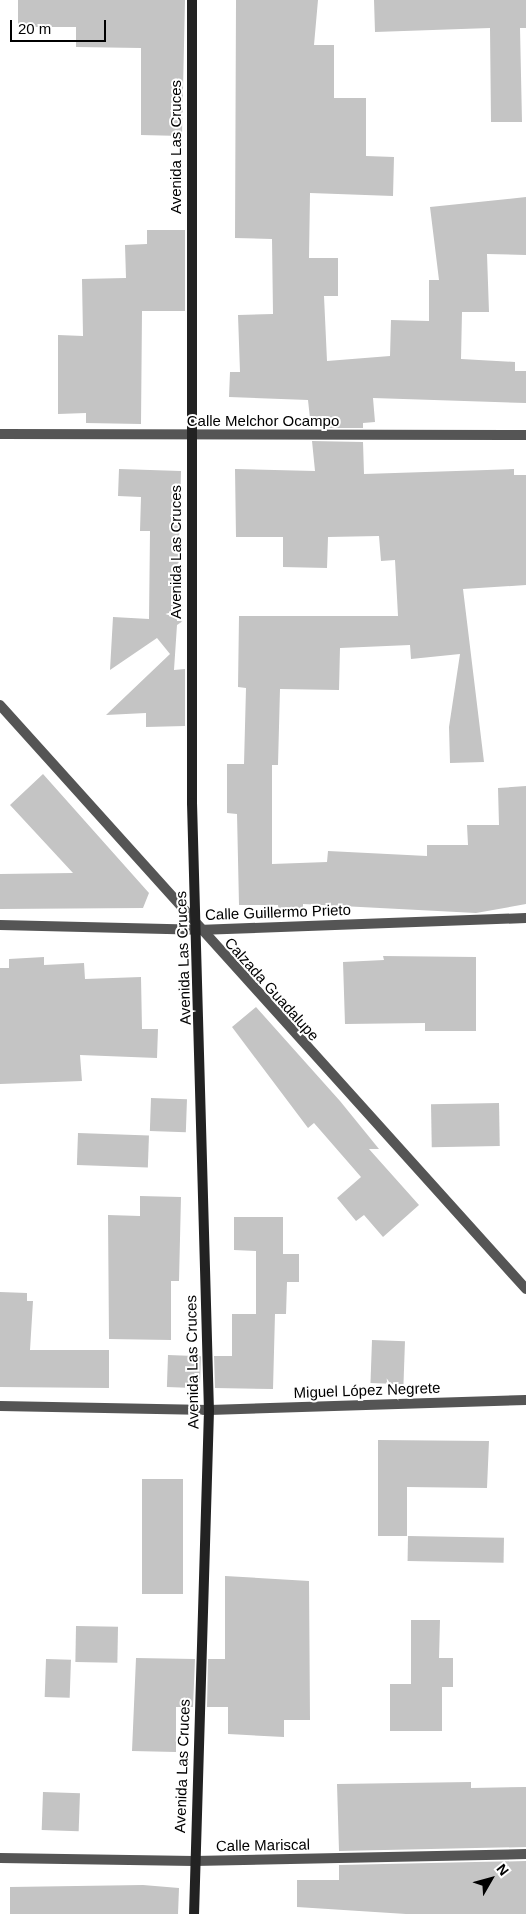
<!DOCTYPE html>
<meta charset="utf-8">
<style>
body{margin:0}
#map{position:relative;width:526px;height:1914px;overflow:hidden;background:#fff;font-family:Arial,sans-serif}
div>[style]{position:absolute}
.building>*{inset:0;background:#c4c4c4;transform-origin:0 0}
.street>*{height:10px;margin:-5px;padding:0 5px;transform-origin:5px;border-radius:5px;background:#555}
.secondary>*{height:10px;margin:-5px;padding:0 5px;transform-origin:5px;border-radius:5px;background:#222}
span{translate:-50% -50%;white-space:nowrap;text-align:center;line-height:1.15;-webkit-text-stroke:4px #fff;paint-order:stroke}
.street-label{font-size:15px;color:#000}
.north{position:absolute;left:466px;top:1854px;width:50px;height:50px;-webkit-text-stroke:4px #fff;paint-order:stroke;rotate:52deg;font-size:14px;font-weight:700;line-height:20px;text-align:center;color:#000}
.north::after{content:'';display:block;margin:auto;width:18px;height:22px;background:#000;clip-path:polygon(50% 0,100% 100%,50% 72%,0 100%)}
.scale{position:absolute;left:10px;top:20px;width:96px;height:22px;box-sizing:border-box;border:2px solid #000;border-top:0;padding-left:6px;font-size:15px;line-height:18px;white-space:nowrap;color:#000;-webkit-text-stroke:4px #fff;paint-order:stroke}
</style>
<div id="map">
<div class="building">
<i style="clip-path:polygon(18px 0,185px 0,182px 136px,141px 135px,141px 48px,76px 47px,76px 27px,18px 27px)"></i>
<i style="clip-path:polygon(236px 0,318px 0,314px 45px,334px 45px,334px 98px,366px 98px,366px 156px,394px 157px,393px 196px,310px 193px,309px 258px,338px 258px,338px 296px,324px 296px,327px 361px,390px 356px,391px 320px,429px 321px,429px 280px,439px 280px,430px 207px,526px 197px,526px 255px,487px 254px,489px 312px,462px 312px,461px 359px,515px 362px,515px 371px,526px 371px,526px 403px,373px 398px,375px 422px,363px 423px,363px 428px,311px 428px,308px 400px,229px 397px,230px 372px,240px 372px,238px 315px,273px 314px,272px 239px,235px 238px)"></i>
<i style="clip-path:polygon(374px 0,526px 0,526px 28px,520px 28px,522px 122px,491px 122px,490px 28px,375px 32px)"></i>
<i style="clip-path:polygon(147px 230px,185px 230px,185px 311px,142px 311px,141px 424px,86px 423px,86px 413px,58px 414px,58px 335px,83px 336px,82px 279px,126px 278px,125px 245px,147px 244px)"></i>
<i style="clip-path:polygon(312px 441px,363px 442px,364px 474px,514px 469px,514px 475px,526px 475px,526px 585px,463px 589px,484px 762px,450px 763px,449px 727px,460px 654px,411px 659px,410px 645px,340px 648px,339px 690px,280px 689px,278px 765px,272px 765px,272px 864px,327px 862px,328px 851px,427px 856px,427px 845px,468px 845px,467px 825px,499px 825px,498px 788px,526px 786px,526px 904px,476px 913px,303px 904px,303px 914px,279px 915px,278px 905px,239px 905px,237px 814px,227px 813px,227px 764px,244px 764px,246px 688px,238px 687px,239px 616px,398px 616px,395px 560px,381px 561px,379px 536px,328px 537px,327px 568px,283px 567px,283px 537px,236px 537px,235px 469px,315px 471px)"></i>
<i style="clip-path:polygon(119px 469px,181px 471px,177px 621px,183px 621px,177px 625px,174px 670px,185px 669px,185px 726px,146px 727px,146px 713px,106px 715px,170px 654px,157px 638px,110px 670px,113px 617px,149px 619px,150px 531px,140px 531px,141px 497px,118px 496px)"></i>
<i style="clip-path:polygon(43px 774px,149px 893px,143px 908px,0 909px,0 874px,73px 873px,10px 805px)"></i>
<i style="clip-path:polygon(383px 956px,476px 957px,476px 1031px,425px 1031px,425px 1023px,345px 1024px,343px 962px,384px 960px)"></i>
<i style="clip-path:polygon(44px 957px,44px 965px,84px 963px,85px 979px,141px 977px,142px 1029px,158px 1029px,157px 1058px,80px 1055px,82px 1081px,0 1084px,0 968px,9px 968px,9px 959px)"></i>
<i style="clip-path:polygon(256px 1007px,340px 1101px,379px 1149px,369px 1149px,419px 1205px,383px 1237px,364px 1215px,356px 1221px,337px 1198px,361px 1177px,314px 1123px,308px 1128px,232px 1027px)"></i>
<i style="left:151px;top:1098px;width:36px;height:33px;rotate:2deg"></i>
<i style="left:499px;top:1103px;width:43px;height:68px;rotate:89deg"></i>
<i style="left:78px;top:1133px;width:71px;height:32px;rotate:2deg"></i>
<i style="clip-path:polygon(140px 1196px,181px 1197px,179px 1281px,171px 1281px,171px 1340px,109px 1339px,108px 1215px,140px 1216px)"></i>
<i style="clip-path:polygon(234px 1217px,283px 1217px,283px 1254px,299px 1254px,299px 1282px,287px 1282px,286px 1314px,275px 1314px,273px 1389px,215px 1388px,214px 1356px,232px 1356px,232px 1314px,256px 1314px,256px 1251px,234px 1250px)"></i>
<i style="clip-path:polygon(0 1292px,27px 1293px,27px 1301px,33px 1301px,30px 1350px,109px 1350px,109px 1388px,0 1387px)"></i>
<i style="left:372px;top:1340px;width:33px;height:43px;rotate:2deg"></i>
<i style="left:168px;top:1355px;width:33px;height:32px;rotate:2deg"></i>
<i style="clip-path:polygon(378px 1440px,489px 1441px,487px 1488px,407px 1487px,407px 1536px,378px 1536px)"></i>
<i style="left:142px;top:1479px;width:41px;height:115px"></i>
<i style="left:408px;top:1536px;width:96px;height:25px;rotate:1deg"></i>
<i style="clip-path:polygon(225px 1576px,309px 1581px,310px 1720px,284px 1720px,284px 1737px,228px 1734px,228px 1707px,207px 1707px,208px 1659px,225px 1659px)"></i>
<i style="clip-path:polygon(411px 1620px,440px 1620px,439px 1658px,453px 1658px,453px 1687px,442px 1687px,442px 1731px,390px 1731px,390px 1684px,411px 1684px)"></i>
<i style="left:76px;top:1626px;width:42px;height:36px;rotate:1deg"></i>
<i style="clip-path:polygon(136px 1658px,195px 1659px,193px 1707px,176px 1707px,176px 1752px,132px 1751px)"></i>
<i style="left:46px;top:1659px;width:25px;height:38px;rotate:2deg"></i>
<i style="clip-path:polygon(471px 1782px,471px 1788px,526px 1787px,526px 1847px,339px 1851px,337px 1784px)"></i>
<i style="left:43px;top:1792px;width:37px;height:38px;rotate:2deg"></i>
<i style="clip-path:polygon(526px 1861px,526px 1914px,406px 1914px,297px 1907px,297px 1880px,339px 1880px,339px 1865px)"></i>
<i style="clip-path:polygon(143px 1885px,179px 1888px,178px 1914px,10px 1914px,10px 1887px)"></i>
</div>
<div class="street">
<i style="left:0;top:434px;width:526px;rotate:0.11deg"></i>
<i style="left:0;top:705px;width:786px;rotate:47.99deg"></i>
<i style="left:0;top:925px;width:198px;rotate:1.4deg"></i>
<i style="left:198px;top:930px;width:328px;rotate:-2.1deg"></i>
<i style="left:0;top:1406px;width:209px;rotate:1.1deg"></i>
<i style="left:209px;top:1410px;width:317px;rotate:-1.8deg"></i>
<i style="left:0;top:1858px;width:194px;rotate:0.9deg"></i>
<i style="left:194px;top:1861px;width:332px;rotate:-1.2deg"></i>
</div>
<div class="secondary">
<i style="left:192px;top:0;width:803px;rotate:90deg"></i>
<i style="left:192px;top:803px;width:607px;rotate:88.4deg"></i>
<i style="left:209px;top:1410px;width:504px;rotate:91.7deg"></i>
</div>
<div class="street-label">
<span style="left:176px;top:147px;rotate:-90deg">Avenida Las Cruces</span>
<span style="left:263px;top:421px">Calle Melchor Ocampo</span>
<span style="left:176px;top:552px;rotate:-90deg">Avenida Las Cruces</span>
<span style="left:278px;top:912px;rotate:-2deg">Calle Guillermo Prieto</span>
<span style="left:183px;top:958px;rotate:-92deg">Avenida Las Cruces</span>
<span style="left:272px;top:989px;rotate:48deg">Calzada Guadalupe</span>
<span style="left:192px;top:1362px;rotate:-91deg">Avenida Las Cruces</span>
<span style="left:367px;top:1390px;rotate:-2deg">Miguel López Negrete</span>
<span style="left:182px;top:1766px;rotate:-88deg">Avenida Las Cruces</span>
<span style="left:263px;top:1845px;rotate:-1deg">Calle Mariscal</span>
</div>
<div class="north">N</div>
<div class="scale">20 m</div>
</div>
